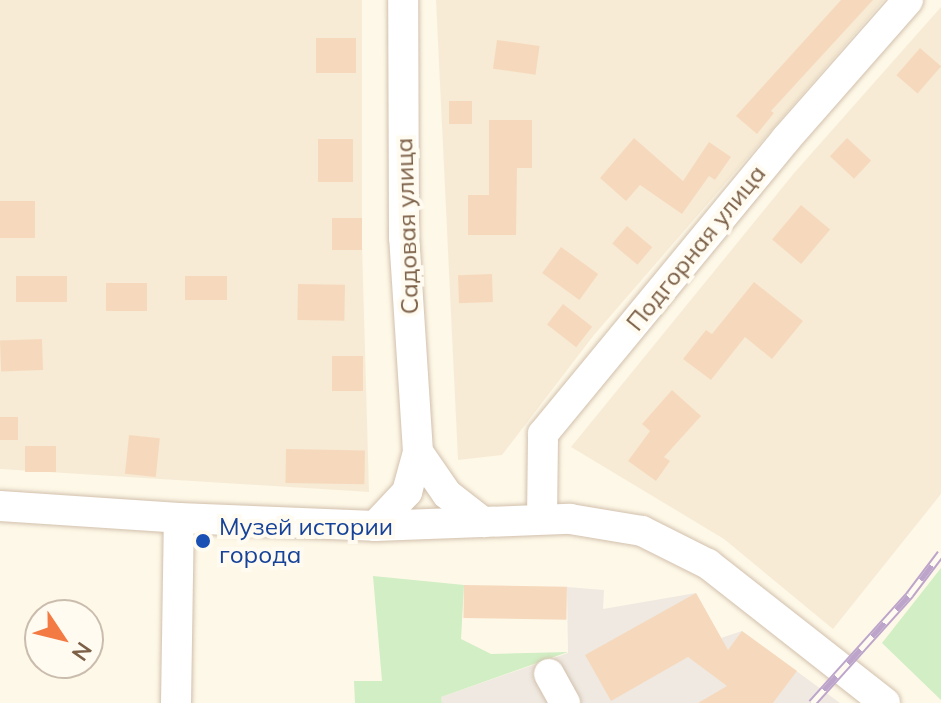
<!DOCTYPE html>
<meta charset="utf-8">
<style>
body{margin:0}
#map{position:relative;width:941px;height:703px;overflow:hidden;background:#fef8e8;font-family:Mulish,sans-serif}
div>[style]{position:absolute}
.residential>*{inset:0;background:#f7ebd5}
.industrial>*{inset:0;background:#efe9e1}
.green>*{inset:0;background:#d1eec4}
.building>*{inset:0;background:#f6d9bd;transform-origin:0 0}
.roads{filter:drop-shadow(0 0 2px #d2c0ac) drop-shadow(0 0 2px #d2c0ac)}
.minor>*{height:30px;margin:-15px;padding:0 15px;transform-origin:15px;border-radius:15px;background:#fff}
.rail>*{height:9px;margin-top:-4.5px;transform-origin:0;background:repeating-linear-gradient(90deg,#fffbf0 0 18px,#bca4ca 0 36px);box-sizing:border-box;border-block:2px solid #bca4ca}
.dots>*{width:22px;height:22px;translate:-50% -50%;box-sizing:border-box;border:4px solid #fffbf0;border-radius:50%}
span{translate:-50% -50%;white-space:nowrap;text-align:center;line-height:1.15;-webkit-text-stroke:8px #fffbf0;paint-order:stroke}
.street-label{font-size:24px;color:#7c6048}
.transit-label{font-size:24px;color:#164399}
.left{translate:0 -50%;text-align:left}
.north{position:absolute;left:24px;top:599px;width:80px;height:80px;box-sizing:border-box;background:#fffbf0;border:2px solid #cbbdad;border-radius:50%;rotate:125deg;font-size:22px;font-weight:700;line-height:32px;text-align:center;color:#7c6048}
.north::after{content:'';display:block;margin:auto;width:28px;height:36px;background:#f37b43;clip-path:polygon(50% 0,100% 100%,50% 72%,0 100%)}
</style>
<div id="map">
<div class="residential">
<i style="clip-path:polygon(0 0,362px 0,362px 244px,369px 492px,0 469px)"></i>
<i style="clip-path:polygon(436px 0,884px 0,594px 335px,502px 455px,458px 460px)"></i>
<i style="clip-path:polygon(941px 7px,941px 494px,833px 629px,724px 539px,571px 447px,795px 172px)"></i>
</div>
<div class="industrial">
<i style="clip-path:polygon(567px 587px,604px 590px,603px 609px,696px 593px,721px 638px,742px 631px,840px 703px,442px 703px,441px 697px,568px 653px)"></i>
</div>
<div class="green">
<i style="clip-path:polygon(941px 568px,941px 700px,882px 643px)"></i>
<i style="clip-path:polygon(373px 576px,464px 585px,461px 639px,491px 654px,568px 652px,441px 697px,442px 703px,355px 703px,354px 681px,382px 681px)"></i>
</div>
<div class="building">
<i style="clip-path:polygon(841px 0,873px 0,771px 111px,774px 113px,757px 134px,736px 116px)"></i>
<i style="left:316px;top:38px;width:40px;height:35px"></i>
<i style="left:497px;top:40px;width:43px;height:29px;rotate:8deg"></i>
<i style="left:920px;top:48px;width:28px;height:36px;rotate:41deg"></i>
<i style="left:449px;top:101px;width:23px;height:23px"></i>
<i style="clip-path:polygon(489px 120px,532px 120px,532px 168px,517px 168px,516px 235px,468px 235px,468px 195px,489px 195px)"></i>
<i style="clip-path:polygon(634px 138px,683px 181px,709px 142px,731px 157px,715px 180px,709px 176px,682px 214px,640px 185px,626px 201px,600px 178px)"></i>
<i style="left:847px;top:138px;width:33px;height:25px;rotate:43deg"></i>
<i style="left:318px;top:139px;width:35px;height:43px"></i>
<i style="left:0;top:201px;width:35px;height:37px"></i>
<i style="left:801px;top:205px;width:38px;height:45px;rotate:40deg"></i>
<i style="left:332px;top:218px;width:30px;height:32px"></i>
<i style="left:627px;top:226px;width:33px;height:23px;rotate:40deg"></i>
<i style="left:561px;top:247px;width:46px;height:32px;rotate:36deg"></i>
<i style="left:492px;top:274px;width:28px;height:34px;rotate:88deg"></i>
<i style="left:16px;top:276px;width:51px;height:26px"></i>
<i style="left:185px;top:276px;width:42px;height:24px"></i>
<i style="clip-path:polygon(754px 282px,803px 321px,772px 359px,745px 337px,711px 380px,683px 359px,706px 330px,712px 334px)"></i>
<i style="left:147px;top:283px;width:28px;height:41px;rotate:90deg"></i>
<i style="left:298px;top:284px;width:47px;height:36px;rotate:1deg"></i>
<i style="left:563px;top:304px;width:37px;height:26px;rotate:38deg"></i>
<i style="left:42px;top:339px;width:31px;height:42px;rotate:88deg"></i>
<i style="left:332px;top:356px;width:31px;height:35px"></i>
<i style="clip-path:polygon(672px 390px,701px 416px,664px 457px,670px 461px,656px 481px,628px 461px,650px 431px,642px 424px)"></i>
<i style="left:0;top:417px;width:18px;height:23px"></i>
<i style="left:129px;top:435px;width:31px;height:39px;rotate:6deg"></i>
<i style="left:25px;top:446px;width:31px;height:26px"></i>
<i style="left:286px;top:449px;width:79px;height:34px;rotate:1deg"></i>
<i style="left:464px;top:585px;width:103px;height:33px;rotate:1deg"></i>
<i style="clip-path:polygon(696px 593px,728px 650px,742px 631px,797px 671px,773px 703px,698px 703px,727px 686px,688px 657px,611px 701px,585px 655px)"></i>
</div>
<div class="roads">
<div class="minor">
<i style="left:418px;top:452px;width:51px;rotate:55.4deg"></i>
<i style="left:447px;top:494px;width:46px;rotate:37.9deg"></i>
<i style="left:0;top:506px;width:179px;rotate:3.8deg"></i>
<i style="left:179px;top:518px;width:196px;rotate:2.3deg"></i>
<i style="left:375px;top:526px;width:195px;rotate:-2.1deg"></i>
<i style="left:570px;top:519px;width:73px;rotate:9.5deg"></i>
<i style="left:642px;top:531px;width:74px;rotate:26.6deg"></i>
<i style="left:708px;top:564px;width:225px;rotate:38.1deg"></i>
<i style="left:542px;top:519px;width:85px;rotate:-89.3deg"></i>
<i style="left:543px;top:434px;width:382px;rotate:-50.5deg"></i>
<i style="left:786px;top:139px;width:185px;rotate:-48.7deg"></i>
<i style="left:375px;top:526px;width:47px;rotate:-46.7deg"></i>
<i style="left:407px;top:492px;width:41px;rotate:-74.6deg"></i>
<i style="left:418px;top:452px;width:214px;rotate:-93.7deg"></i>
<i style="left:404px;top:238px;width:238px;rotate:-90.2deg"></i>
<i style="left:549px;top:674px;width:33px;rotate:61deg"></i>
<i style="left:176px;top:703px;width:185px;rotate:-89.1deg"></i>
</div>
</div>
<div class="rail">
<i style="left:812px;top:703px;width:147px;rotate:-48deg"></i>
<i style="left:910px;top:594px;width:51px;rotate:-52.9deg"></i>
</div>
<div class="dots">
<i style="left:203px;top:541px;background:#1a4fb4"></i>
</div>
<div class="street-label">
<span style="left:407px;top:226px;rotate:-92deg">Садовая улица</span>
<span style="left:696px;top:248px;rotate:-51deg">Подгорная улица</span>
</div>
<div class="transit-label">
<span class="left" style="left:219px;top:541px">Музей истории<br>города</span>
</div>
<div class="north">N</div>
</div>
